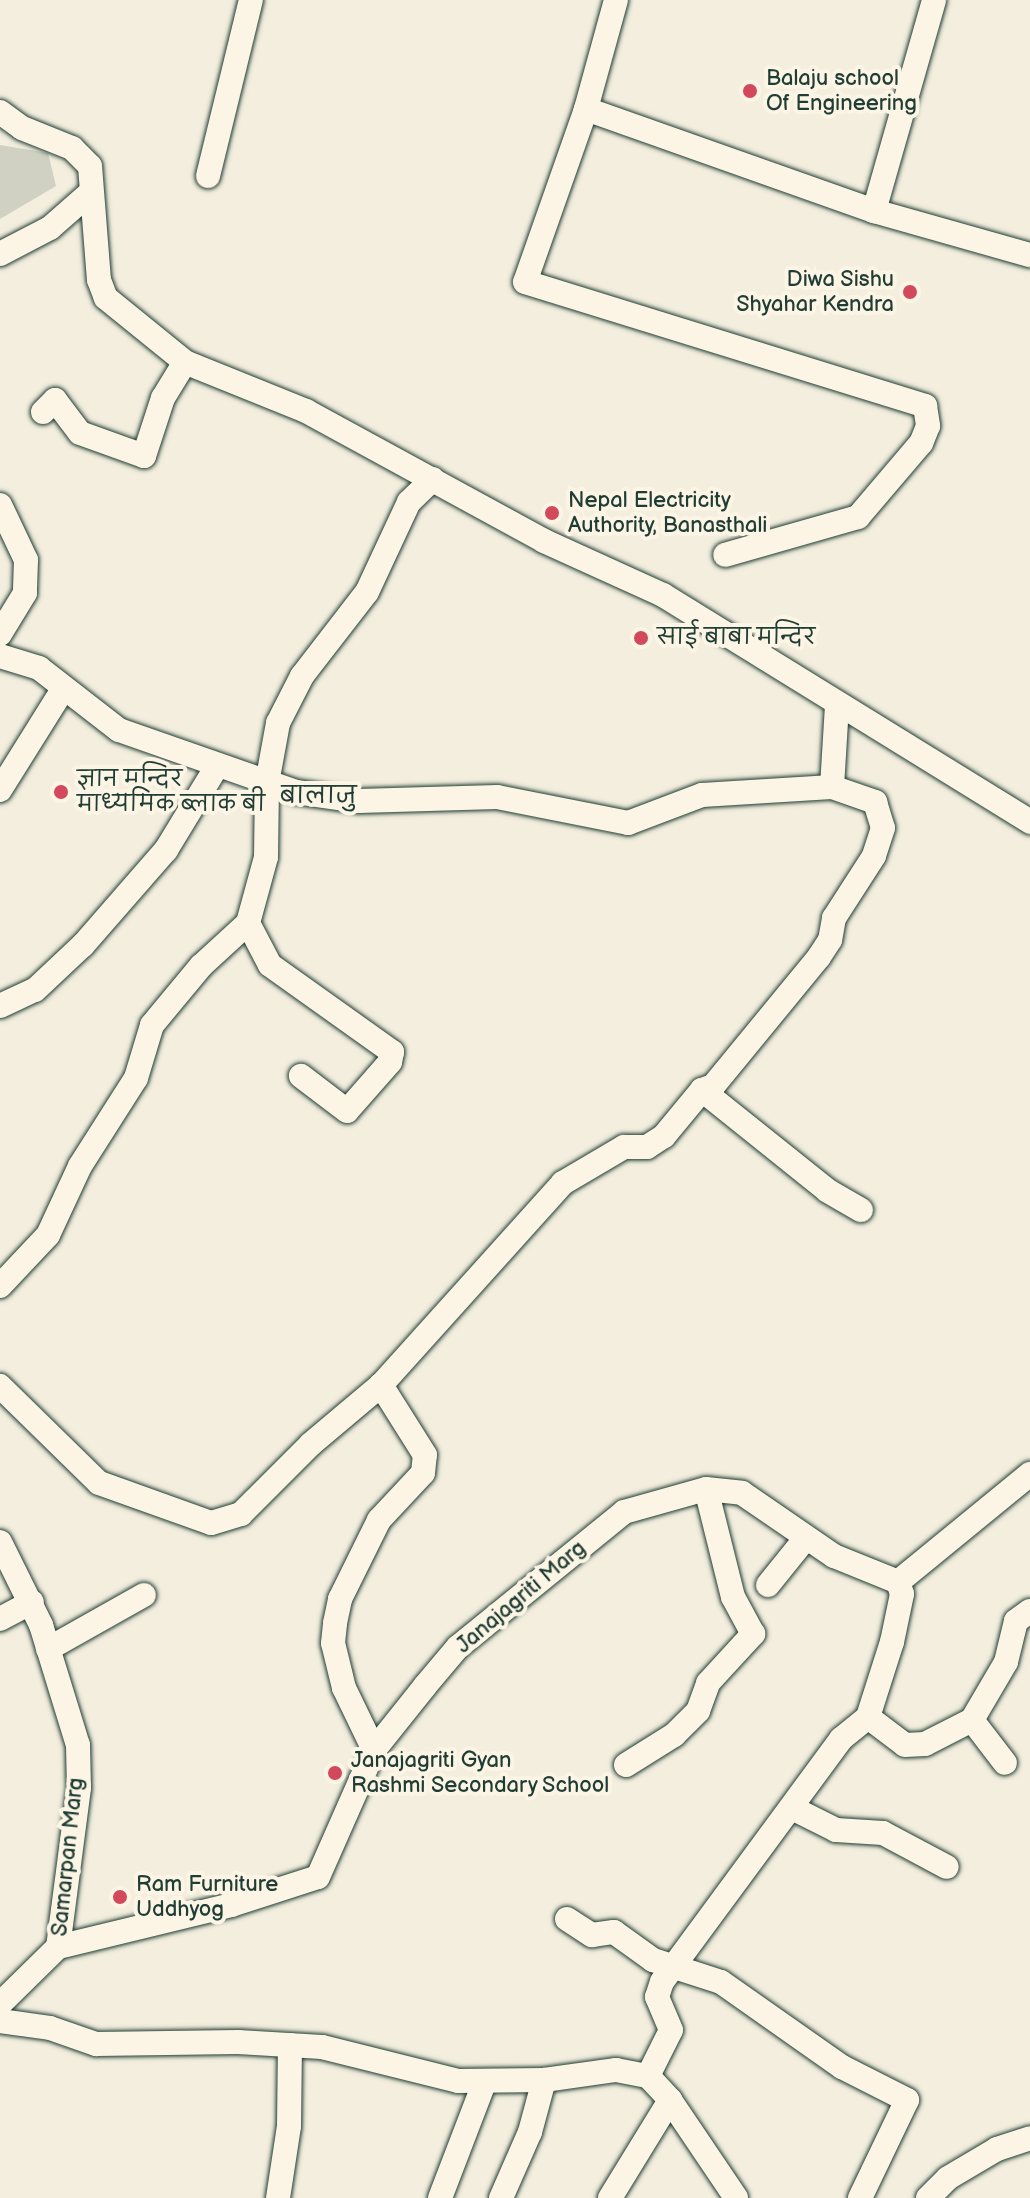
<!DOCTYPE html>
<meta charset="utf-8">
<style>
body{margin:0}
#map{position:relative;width:1030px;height:2198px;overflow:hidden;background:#f3eede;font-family:"Balsamiq Sans","Playpen Sans Deva",sans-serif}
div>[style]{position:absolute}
.green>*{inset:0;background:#d0d1c2}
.roads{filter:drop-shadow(0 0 2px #1f3d34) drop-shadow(0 0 2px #1f3d34)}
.minor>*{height:24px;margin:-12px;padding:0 12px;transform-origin:12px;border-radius:12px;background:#fcf5e5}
.dots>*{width:22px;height:22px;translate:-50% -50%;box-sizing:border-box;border:4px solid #fcf5e5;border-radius:50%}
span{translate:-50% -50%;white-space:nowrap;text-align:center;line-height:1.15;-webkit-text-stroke:8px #fcf5e5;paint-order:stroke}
.poi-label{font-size:22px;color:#1f3d34}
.left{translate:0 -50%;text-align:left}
.right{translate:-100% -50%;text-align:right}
.street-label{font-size:22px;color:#1f3d34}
.neighbourhood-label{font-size:24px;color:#1f3d34}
</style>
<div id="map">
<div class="green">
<i style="clip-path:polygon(0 145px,48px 153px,56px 186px,0 219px)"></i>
</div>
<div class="roads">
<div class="minor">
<i style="left:616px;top:0;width:113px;rotate:105.4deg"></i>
<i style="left:586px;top:109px;width:183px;rotate:109.4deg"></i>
<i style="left:525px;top:282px;width:419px;rotate:17.2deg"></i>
<i style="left:925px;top:406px;width:20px;rotate:81deg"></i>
<i style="left:928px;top:426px;width:18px;rotate:112deg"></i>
<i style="left:921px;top:443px;width:97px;rotate:130.4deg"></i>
<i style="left:858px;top:517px;width:138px;rotate:164.1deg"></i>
<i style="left:586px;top:109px;width:306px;rotate:19.5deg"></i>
<i style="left:874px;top:211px;width:162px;rotate:15.8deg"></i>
<i style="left:0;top:112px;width:27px;rotate:36deg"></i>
<i style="left:22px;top:128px;width:54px;rotate:21.8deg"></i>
<i style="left:72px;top:148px;width:25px;rotate:45deg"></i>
<i style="left:90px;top:166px;width:114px;rotate:85.5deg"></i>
<i style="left:99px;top:280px;width:19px;rotate:69deg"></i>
<i style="left:106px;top:298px;width:102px;rotate:39deg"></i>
<i style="left:185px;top:362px;width:131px;rotate:22deg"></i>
<i style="left:306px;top:411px;width:271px;rotate:28.6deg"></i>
<i style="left:544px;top:541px;width:131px;rotate:24.4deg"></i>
<i style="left:663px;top:595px;width:432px;rotate:31.7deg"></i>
<i style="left:208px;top:176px;width:181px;rotate:-76.3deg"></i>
<i style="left:874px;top:211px;width:219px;rotate:-74.1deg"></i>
<i style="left:0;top:254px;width:56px;rotate:-27.5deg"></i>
<i style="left:50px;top:228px;width:55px;rotate:-41.3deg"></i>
<i style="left:43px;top:412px;width:17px;rotate:-45deg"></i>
<i style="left:55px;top:400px;width:41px;rotate:52.9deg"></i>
<i style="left:80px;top:433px;width:68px;rotate:19.8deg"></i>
<i style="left:144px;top:456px;width:61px;rotate:-71.9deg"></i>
<i style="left:163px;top:398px;width:42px;rotate:-58.6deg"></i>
<i style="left:0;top:505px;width:61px;rotate:64.7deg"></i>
<i style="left:26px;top:560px;width:33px;rotate:92deg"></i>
<i style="left:25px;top:593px;width:48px;rotate:121.4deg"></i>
<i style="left:0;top:656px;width:41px;rotate:17.1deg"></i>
<i style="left:39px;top:668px;width:101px;rotate:37.8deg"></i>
<i style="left:119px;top:730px;width:188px;rotate:19.3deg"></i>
<i style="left:296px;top:792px;width:64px;rotate:8.1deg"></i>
<i style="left:359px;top:801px;width:138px;rotate:-1.7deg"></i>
<i style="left:497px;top:797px;width:134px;rotate:11.2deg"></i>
<i style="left:628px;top:823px;width:79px;rotate:-20.7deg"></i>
<i style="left:702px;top:795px;width:130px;rotate:-3.5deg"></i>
<i style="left:832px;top:787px;width:46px;rotate:19.2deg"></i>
<i style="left:875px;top:802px;width:27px;rotate:73deg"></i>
<i style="left:883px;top:828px;width:29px;rotate:108deg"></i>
<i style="left:874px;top:856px;width:74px;rotate:122.8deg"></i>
<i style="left:834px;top:918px;width:22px;rotate:100deg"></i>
<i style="left:830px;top:940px;width:20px;rotate:123deg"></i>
<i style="left:819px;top:957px;width:167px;rotate:129.4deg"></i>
<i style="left:713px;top:1086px;width:12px;rotate:160deg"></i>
<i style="left:702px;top:1090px;width:60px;rotate:129.6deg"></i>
<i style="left:664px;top:1136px;width:20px;rotate:147deg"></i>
<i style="left:647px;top:1147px;width:23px;rotate:180deg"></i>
<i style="left:624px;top:1147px;width:71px;rotate:149.5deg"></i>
<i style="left:563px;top:1183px;width:272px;rotate:132deg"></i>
<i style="left:381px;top:1385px;width:92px;rotate:139.9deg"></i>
<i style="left:311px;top:1444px;width:99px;rotate:135deg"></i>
<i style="left:241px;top:1514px;width:31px;rotate:163deg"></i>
<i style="left:211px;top:1523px;width:119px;rotate:-160.3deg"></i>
<i style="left:99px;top:1483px;width:139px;rotate:-135.6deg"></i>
<i style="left:832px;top:787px;width:82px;rotate:-86.5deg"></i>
<i style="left:0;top:790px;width:119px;rotate:-58deg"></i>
<i style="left:248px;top:923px;width:47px;rotate:62.4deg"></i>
<i style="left:270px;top:965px;width:150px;rotate:35.5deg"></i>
<i style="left:392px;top:1052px;width:10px;rotate:101deg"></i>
<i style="left:390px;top:1062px;width:65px;rotate:131.3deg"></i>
<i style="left:347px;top:1111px;width:58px;rotate:-142.7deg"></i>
<i style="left:0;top:1006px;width:38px;rotate:-25deg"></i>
<i style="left:35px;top:990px;width:66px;rotate:-43.2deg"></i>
<i style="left:83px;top:945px;width:126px;rotate:-48.9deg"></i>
<i style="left:166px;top:850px;width:98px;rotate:-58.7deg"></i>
<i style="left:702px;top:1090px;width:161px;rotate:38.7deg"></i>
<i style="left:828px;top:1191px;width:38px;rotate:30deg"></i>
<i style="left:0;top:1286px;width:70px;rotate:-46.7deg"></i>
<i style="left:48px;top:1235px;width:76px;rotate:-65.1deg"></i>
<i style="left:80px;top:1166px;width:104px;rotate:-57.5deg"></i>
<i style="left:136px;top:1078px;width:55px;rotate:-73.2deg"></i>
<i style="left:152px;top:1025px;width:77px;rotate:-50.3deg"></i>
<i style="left:201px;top:966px;width:64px;rotate:-42.5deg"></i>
<i style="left:248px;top:923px;width:68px;rotate:-74.7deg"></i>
<i style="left:266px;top:857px;width:74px;rotate:-89.2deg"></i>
<i style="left:267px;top:783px;width:61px;rotate:-79.6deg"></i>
<i style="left:278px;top:723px;width:53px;rotate:-62.9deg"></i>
<i style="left:302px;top:676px;width:106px;rotate:-52.3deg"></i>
<i style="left:367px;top:592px;width:99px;rotate:-65deg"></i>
<i style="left:409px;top:502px;width:33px;rotate:-44deg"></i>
<i style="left:0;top:1542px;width:93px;rotate:63.7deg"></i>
<i style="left:41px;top:1625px;width:126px;rotate:72.9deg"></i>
<i style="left:78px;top:1745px;width:43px;rotate:88.7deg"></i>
<i style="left:79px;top:1788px;width:160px;rotate:97.5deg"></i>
<i style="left:898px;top:1582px;width:171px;rotate:-39.3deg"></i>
<i style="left:768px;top:1585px;width:59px;rotate:-51.2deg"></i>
<i style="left:0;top:1619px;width:36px;rotate:-28deg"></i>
<i style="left:48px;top:1649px;width:110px;rotate:-29.4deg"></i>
<i style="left:868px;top:1717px;width:46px;rotate:37.1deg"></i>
<i style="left:905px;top:1745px;width:20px;rotate:-3deg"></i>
<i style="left:925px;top:1744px;width:53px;rotate:-27.1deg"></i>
<i style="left:972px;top:1720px;width:54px;rotate:52.5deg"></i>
<i style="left:972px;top:1720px;width:67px;rotate:-59.6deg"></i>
<i style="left:1006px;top:1662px;width:42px;rotate:-76.3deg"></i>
<i style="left:1016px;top:1621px;width:17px;rotate:-36deg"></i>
<i style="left:374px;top:1750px;width:69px;rotate:-115.8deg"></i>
<i style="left:344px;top:1688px;width:46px;rotate:-103.7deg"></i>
<i style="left:333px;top:1643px;width:20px;rotate:-84deg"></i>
<i style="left:335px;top:1623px;width:25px;rotate:-78deg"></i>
<i style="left:340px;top:1599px;width:88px;rotate:-63.7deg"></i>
<i style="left:379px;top:1520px;width:64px;rotate:-46.9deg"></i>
<i style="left:423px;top:1473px;width:18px;rotate:-84deg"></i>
<i style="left:425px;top:1455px;width:83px;rotate:-122.2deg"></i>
<i style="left:626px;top:1765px;width:57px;rotate:-32deg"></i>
<i style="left:674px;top:1735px;width:34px;rotate:-45deg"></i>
<i style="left:698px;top:1711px;width:30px;rotate:-70deg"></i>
<i style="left:708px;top:1683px;width:67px;rotate:-47.4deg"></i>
<i style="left:753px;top:1634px;width:42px;rotate:-118.4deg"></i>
<i style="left:733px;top:1597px;width:111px;rotate:-104deg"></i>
<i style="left:794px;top:1809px;width:47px;rotate:26.6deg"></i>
<i style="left:836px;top:1830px;width:47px;rotate:3.7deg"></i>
<i style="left:883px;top:1833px;width:72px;rotate:28deg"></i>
<i style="left:567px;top:1919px;width:30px;rotate:33deg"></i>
<i style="left:592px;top:1935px;width:22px;rotate:-8deg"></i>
<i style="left:614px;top:1932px;width:48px;rotate:35.7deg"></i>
<i style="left:653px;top:1960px;width:71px;rotate:17.9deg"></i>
<i style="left:721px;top:1982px;width:148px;rotate:35.1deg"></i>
<i style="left:842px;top:2067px;width:73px;rotate:26.9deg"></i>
<i style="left:907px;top:2100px;width:109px;rotate:115.6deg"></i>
<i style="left:0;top:2004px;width:81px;rotate:-44.5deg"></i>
<i style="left:58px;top:1947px;width:178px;rotate:-13.6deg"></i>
<i style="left:231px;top:1905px;width:91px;rotate:-17.8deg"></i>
<i style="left:318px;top:1877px;width:139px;rotate:-66.2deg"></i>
<i style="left:374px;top:1750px;width:82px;rotate:-51.4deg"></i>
<i style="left:425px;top:1686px;width:51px;rotate:-49.8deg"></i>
<i style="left:458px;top:1647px;width:214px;rotate:-39.1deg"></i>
<i style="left:624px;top:1512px;width:85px;rotate:-15.7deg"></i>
<i style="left:706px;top:1489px;width:36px;rotate:6deg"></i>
<i style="left:742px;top:1493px;width:112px;rotate:34.4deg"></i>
<i style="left:834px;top:1556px;width:69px;rotate:22.1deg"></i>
<i style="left:0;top:2021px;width:50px;rotate:8deg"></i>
<i style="left:50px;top:2028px;width:49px;rotate:19.2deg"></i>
<i style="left:96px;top:2044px;width:142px;rotate:-0.8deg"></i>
<i style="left:238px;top:2042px;width:84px;rotate:3.4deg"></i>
<i style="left:322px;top:2047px;width:140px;rotate:14deg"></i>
<i style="left:458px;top:2081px;width:86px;rotate:-0.7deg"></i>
<i style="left:544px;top:2080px;width:73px;rotate:-7.9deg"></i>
<i style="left:616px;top:2070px;width:33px;rotate:11deg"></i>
<i style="left:648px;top:2076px;width:33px;rotate:47deg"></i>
<i style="left:670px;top:2100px;width:118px;rotate:56deg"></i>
<i style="left:648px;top:2076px;width:51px;rotate:-63.4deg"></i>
<i style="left:671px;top:2030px;width:36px;rotate:-113deg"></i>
<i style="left:657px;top:1997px;width:16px;rotate:-72deg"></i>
<i style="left:662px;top:1982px;width:302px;rotate:-53.6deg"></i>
<i style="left:841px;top:1739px;width:35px;rotate:-39deg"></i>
<i style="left:868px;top:1717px;width:79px;rotate:-72.3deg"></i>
<i style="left:892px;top:1642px;width:49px;rotate:-78.2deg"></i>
<i style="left:902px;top:1594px;width:13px;rotate:-108deg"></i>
<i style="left:278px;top:2198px;width:73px;rotate:-81.3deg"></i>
<i style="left:289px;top:2126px;width:81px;rotate:-89.3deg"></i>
<i style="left:440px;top:2198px;width:125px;rotate:-69deg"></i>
<i style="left:501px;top:2198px;width:72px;rotate:-66.3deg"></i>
<i style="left:530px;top:2132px;width:54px;rotate:-74.9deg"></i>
<i style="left:610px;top:2198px;width:115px;rotate:-58.5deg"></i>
<i style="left:928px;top:2198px;width:28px;rotate:-45deg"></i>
<i style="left:948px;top:2178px;width:57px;rotate:-30.6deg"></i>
<i style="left:997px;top:2149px;width:35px;rotate:-18deg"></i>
</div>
</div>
<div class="dots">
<i style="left:750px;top:91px;background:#d1495b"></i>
<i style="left:910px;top:292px;background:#d1495b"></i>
<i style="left:552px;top:513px;background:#d1495b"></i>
<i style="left:641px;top:638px;background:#d1495b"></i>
<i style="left:61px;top:792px;background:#d1495b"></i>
<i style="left:335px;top:1773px;background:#d1495b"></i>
<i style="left:120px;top:1897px;background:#d1495b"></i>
</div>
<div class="poi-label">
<span class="left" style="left:766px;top:91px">Balaju school<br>Of Engineering</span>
<span class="right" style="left:894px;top:292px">Diwa Sishu<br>Shyahar Kendra</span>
<span class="left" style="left:568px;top:513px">Nepal Electricity<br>Authority, Banasthali</span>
<span class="left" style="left:657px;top:638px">साई बाबा मन्दिर</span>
<span class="left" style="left:77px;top:792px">ज्ञान मन्दिर<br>माध्यमिक ब्लाक बी</span>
<span class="left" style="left:351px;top:1773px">Janajagriti Gyan<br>Rashmi Secondary School</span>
<span class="left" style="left:136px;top:1897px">Ram Furniture<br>Uddhyog</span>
</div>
<div class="street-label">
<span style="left:521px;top:1597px;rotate:-40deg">Janajagriti Marg</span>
<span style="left:68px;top:1857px;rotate:-84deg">Samarpan Marg</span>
</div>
<div class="neighbourhood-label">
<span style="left:318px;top:796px">बालाजु</span>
</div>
</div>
